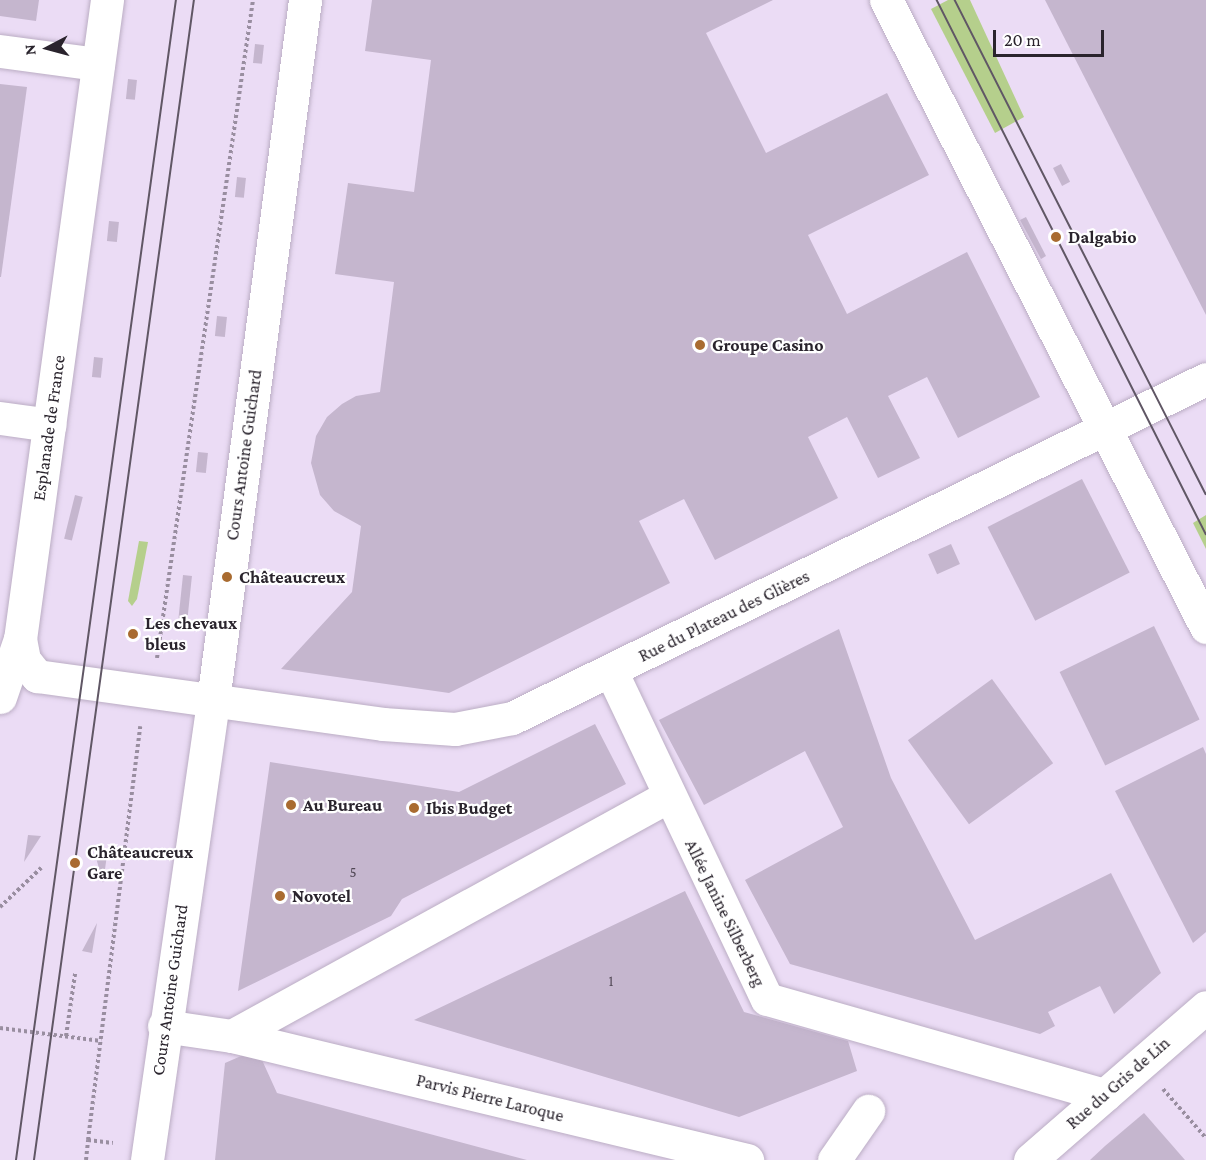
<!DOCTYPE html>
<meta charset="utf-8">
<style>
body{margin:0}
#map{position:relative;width:1206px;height:1160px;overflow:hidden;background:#ebdcf5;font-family:"Crimson Pro",serif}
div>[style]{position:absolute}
.green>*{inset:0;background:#b5cf8c}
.building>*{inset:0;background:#c5b6ce;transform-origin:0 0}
.path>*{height:4px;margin-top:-2px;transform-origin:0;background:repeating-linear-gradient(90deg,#998ea0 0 3px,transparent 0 6px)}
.roads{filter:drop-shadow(0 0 2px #bbadc4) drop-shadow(0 0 2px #bbadc4)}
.minor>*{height:33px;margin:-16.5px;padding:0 16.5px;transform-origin:16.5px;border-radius:16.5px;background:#fff}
.major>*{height:33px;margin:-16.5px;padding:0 16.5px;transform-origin:16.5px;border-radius:16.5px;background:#fff}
.tram>*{height:1.5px;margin:-0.75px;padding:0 0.75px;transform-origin:0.75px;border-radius:0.75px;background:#605765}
.dots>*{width:16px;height:16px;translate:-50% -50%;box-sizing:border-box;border:3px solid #fff;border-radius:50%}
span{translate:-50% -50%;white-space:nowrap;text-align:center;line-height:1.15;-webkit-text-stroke:4.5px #fff;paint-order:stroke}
.number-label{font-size:15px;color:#514855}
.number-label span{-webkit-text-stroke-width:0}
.poi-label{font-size:18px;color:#2a242d;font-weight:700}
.left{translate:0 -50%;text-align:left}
.street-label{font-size:18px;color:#2a242d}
.north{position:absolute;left:18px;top:18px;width:60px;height:60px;-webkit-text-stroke:4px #fff;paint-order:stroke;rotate:264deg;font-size:16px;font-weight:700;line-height:24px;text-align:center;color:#2a242d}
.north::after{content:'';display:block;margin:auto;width:21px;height:27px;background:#2a242d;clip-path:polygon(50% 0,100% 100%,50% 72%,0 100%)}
.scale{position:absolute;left:993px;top:30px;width:111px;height:27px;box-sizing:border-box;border:3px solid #2a242d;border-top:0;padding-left:8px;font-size:18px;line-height:21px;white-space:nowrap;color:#2a242d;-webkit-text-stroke:4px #fff;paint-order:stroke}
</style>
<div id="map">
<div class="green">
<i style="clip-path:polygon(948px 0,970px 0,1024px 117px,995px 133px,931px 9px)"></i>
<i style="clip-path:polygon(1206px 515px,1206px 549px,1193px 523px)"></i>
<i style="clip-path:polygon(139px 541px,148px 542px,137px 599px,132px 606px,128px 601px)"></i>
</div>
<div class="building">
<i style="clip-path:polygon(0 0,39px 0,36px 21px,0 16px)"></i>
<i style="clip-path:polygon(372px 0,773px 0,706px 33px,766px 153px,887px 93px,929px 175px,808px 235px,847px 314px,967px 252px,1040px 397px,958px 438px,927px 377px,888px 396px,920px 458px,878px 478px,847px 417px,808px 437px,838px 498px,715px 560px,684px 499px,639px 521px,670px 583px,449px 693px,281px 669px,352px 592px,361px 526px,334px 511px,320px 495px,311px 463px,316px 436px,327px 417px,342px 404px,356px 396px,380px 392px,394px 282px,335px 274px,348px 183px,414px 192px,431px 60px,365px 51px)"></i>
<i style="clip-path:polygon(1045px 0,1206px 0,1206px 315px)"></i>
<i style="left:255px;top:44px;width:9px;height:19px;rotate:6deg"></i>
<i style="left:128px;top:79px;width:9px;height:20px;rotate:6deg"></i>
<i style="clip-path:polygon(0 84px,27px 87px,1px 277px,0 277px)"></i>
<i style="left:1061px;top:164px;width:20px;height:9px;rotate:63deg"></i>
<i style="left:237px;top:177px;width:9px;height:20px;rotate:6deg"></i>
<i style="clip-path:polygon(1026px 217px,1046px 256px,1041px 259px,1020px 220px)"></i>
<i style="left:109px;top:221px;width:10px;height:20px;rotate:6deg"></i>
<i style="left:217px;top:316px;width:10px;height:20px;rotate:6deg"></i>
<i style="left:94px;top:357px;width:9px;height:20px;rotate:6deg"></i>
<i style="left:198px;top:452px;width:10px;height:20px;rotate:6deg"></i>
<i style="left:1082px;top:479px;width:105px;height:106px;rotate:63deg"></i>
<i style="left:75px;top:495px;width:8px;height:45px;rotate:14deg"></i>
<i style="left:951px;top:544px;width:22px;height:25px;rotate:66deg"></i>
<i style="left:183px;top:575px;width:9px;height:43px;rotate:6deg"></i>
<i style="left:1154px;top:626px;width:104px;height:105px;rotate:64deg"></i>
<i style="clip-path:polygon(839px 629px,891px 778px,975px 940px,1111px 873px,1161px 973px,1114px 1014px,1100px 986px,1048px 1012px,1055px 1026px,1040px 1034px,790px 964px,745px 880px,843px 827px,805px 751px,704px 805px,659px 720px)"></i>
<i style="left:992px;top:679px;width:104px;height:104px;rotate:54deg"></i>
<i style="clip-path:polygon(595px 724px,626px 784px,402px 899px,391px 916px,238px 991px,270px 762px,459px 792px)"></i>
<i style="clip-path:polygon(1203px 747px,1206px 754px,1206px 932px,1193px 943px,1115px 791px)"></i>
<i style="clip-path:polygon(28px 835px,41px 836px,24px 862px)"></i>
<i style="clip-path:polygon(95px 854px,107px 855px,103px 883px)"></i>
<i style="clip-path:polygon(685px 891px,744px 1012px,848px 1041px,857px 1071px,739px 1117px,414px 1020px)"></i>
<i style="clip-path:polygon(97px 923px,92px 953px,82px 951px)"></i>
<i style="clip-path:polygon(257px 1049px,277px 1093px,527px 1160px,215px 1160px,225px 1063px)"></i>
<i style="clip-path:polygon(1144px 1113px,1185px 1160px,1090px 1160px,1105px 1146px)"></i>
</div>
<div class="path">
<i style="left:157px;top:658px;width:665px;rotate:-81.7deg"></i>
<i style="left:0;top:907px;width:57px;rotate:-43.6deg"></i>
<i style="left:0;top:1028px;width:102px;rotate:7.3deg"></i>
<i style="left:66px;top:1036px;width:63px;rotate:-81.7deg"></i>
<i style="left:1163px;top:1089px;width:65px;rotate:48.7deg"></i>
<i style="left:88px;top:1140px;width:417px;rotate:-82.8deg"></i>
<i style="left:86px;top:1160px;width:20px;rotate:-84deg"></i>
<i style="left:88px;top:1140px;width:25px;rotate:7deg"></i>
</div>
<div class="roads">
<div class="minor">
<i style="left:107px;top:0;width:645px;rotate:97.75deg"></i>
<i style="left:20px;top:639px;width:21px;rotate:79deg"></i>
<i style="left:24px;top:660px;width:21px;rotate:51deg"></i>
<i style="left:37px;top:676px;width:349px;rotate:7.9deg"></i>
<i style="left:383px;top:724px;width:72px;rotate:4deg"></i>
<i style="left:455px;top:729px;width:58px;rotate:-10.9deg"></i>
<i style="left:512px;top:718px;width:772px;rotate:-26.03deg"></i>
<i style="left:886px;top:0;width:704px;rotate:62.96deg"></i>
<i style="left:0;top:51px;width:99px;rotate:7.6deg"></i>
<i style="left:0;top:418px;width:50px;rotate:8deg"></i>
<i style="left:611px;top:671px;width:363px;rotate:64.6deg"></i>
<i style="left:767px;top:999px;width:351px;rotate:15.9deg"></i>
<i style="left:0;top:697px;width:61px;rotate:-71deg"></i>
<i style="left:164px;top:1026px;width:69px;rotate:8.4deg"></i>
<i style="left:232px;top:1036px;width:530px;rotate:13.54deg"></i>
<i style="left:232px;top:1036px;width:499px;rotate:-28.8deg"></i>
<i style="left:147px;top:1160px;width:464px;rotate:-81.8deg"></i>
<i style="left:213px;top:701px;width:707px;rotate:-82.52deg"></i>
<i style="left:834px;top:1160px;width:60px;rotate:-55.2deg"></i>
</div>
<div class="major">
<i style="left:1030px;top:1160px;width:233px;rotate:-41deg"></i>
</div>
</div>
<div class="tram">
<i style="left:937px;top:0;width:598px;rotate:63.26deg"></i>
<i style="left:955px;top:0;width:554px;rotate:63.07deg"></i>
<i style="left:16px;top:1160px;width:1171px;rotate:-82.15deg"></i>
<i style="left:34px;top:1160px;width:1171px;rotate:-82.15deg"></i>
</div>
<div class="dots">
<i style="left:1056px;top:237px;background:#a96b30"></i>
<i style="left:700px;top:345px;background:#a96b30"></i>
<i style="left:227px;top:577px;background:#a96b30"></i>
<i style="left:133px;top:634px;background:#a96b30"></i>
<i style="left:291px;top:805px;background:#a96b30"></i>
<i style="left:414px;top:808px;background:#a96b30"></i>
<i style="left:75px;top:863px;background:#a96b30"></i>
<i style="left:280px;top:896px;background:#a96b30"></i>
</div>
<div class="number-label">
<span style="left:353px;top:873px">5</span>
<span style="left:611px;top:982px">1</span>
</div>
<div class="poi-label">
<span class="left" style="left:1068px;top:237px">Dalgabio</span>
<span class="left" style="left:712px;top:345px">Groupe Casino</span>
<span class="left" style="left:239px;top:577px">Châteaucreux</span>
<span class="left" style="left:145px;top:634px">Les chevaux<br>bleus</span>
<span class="left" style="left:303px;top:805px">Au Bureau</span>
<span class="left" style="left:426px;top:808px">Ibis Budget</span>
<span class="left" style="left:87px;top:863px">Châteaucreux<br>Gare</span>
<span class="left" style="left:292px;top:896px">Novotel</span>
</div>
<div class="street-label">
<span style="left:49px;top:428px;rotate:-82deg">Esplanade de France</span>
<span style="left:244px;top:455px;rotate:-82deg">Cours Antoine Guichard</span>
<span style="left:724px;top:616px;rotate:-26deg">Rue du Plateau des Glières</span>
<span style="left:725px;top:913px;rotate:64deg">Allée Janine Silberberg</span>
<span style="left:170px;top:990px;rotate:-82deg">Cours Antoine Guichard</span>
<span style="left:1118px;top:1083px;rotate:-41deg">Rue du Gris de Lin</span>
<span style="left:490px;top:1098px;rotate:14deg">Parvis Pierre Laroque</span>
</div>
<div class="north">N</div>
<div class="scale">20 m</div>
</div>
